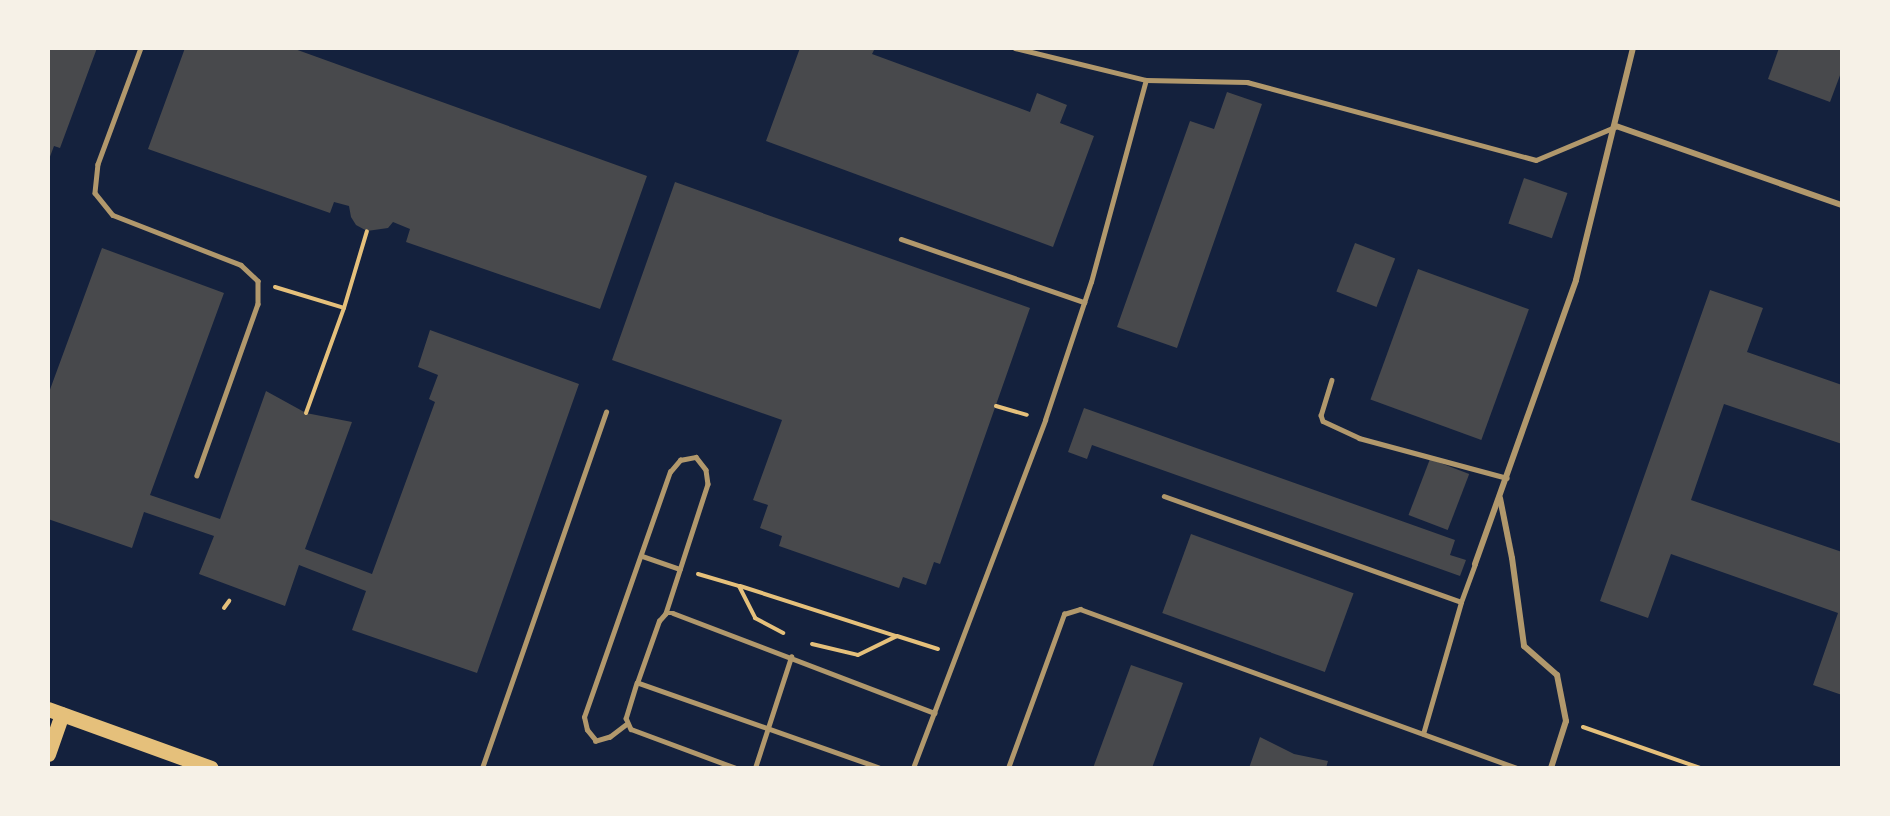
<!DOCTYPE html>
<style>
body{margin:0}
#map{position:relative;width:1890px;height:816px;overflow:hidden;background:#14213d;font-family:"IBM Plex Sans",sans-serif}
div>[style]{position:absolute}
.building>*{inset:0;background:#48494c;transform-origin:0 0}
.path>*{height:4px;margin:-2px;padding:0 2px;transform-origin:2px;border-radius:2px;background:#e5c07b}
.service>*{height:4.5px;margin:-2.25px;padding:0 2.25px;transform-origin:2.25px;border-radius:2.25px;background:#b1986c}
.minor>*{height:6px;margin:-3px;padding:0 3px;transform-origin:3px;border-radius:3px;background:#b1986c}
.primary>*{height:15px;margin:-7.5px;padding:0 7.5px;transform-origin:7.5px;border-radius:7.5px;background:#e5c07b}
span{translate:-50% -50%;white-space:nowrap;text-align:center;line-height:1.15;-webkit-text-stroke:6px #f6f1e7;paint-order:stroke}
.frame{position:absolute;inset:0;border:50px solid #f6f1e7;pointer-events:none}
</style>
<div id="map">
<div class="building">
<i style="clip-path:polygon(48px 48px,97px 48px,60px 148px,54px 146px,48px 162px)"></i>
<i style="clip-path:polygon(185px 48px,292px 48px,647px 176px,600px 309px,406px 242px,410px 229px,393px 222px,388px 228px,367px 231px,356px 225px,351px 217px,349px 206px,334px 202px,330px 213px,148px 149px)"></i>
<i style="clip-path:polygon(800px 48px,875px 48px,872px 54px,1030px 112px,1037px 93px,1067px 105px,1060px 123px,1094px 136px,1053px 247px,766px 141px)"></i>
<i style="clip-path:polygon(1779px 48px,1842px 48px,1842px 70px,1830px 102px,1768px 79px)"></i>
<i style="clip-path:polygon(1227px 92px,1262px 104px,1177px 348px,1117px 327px,1190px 121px,1214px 129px)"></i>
<i style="left:1524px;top:178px;width:46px;height:48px;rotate:19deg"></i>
<i style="clip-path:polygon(675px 182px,1030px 308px,940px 564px,934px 562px,926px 585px,903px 577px,899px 588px,779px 546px,782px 536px,760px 528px,768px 505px,753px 500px,782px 420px,612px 360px)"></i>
<i style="left:1355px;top:243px;width:43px;height:52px;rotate:21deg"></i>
<i style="clip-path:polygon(102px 248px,224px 293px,150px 495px,220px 519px,266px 391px,306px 413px,352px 422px,305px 549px,372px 574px,435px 402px,429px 399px,438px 375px,418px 367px,430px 330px,579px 384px,477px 673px,352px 630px,366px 591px,299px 565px,285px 606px,199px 574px,214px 536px,144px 512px,132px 548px,48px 519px,48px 395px)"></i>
<i style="left:1418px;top:269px;width:118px;height:139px;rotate:20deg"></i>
<i style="clip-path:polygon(1710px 290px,1763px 308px,1747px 352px,1842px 385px,1842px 444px,1724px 404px,1691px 500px,1842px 552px,1842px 695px,1813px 685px,1838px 613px,1671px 554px,1648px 618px,1600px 601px)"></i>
<i style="clip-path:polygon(1084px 408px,1455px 540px,1450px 555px,1466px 560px,1460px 576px,1092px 445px,1087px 459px,1068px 452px)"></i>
<i style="left:1430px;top:459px;width:42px;height:60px;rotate:21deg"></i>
<i style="left:1191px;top:534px;width:173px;height:84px;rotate:20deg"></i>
<i style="clip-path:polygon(1131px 665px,1183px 683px,1152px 768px,1093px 768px)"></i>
<i style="clip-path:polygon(1260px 737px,1294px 754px,1328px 761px,1326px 768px,1249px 768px)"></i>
</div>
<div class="path">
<i style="left:275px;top:287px;width:72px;rotate:16.9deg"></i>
<i style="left:996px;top:406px;width:32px;rotate:16deg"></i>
<i style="left:306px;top:413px;width:112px;rotate:-70.1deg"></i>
<i style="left:344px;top:308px;width:80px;rotate:-73.4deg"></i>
<i style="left:698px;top:574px;width:43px;rotate:16.3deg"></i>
<i style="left:739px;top:586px;width:36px;rotate:63deg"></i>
<i style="left:755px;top:618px;width:32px;rotate:28deg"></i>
<i style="left:740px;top:586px;width:164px;rotate:17.8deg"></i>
<i style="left:224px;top:608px;width:9px;rotate:-54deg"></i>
<i style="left:812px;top:644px;width:47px;rotate:13.4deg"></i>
<i style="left:858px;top:655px;width:43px;rotate:-26deg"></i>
<i style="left:897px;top:636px;width:43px;rotate:17.6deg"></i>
<i style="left:1583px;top:727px;width:124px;rotate:19.3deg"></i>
</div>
<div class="service">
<i style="left:141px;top:48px;width:124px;rotate:110.3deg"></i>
<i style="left:98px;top:164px;width:29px;rotate:96deg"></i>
<i style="left:95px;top:193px;width:28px;rotate:51deg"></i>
<i style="left:113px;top:215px;width:137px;rotate:21.3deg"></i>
<i style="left:241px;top:265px;width:23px;rotate:43deg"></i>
<i style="left:258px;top:281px;width:23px;rotate:90deg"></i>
<i style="left:258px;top:304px;width:182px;rotate:109.6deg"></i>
<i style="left:1015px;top:48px;width:135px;rotate:13.7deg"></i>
<i style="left:1146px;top:80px;width:101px;rotate:1.1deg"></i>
<i style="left:1247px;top:82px;width:299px;rotate:15.1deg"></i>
<i style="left:1536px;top:160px;width:86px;rotate:-22.7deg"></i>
<i style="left:901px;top:239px;width:194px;rotate:19deg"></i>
<i style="left:1332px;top:380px;width:37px;rotate:107deg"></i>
<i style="left:1321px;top:415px;width:6px;rotate:72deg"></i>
<i style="left:1323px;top:421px;width:40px;rotate:25deg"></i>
<i style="left:1359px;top:438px;width:153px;rotate:15.1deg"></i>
<i style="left:1164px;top:496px;width:315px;rotate:19.6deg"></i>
<i style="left:642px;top:556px;width:40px;rotate:18.9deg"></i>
<i style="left:637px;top:683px;width:37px;rotate:107deg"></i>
<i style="left:626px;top:718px;width:12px;rotate:66deg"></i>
<i style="left:631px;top:729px;width:112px;rotate:20.4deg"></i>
<i style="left:626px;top:725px;width:20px;rotate:143deg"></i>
<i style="left:610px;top:737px;width:15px;rotate:164deg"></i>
<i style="left:596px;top:741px;width:14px;rotate:-129deg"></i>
<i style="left:587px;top:730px;width:13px;rotate:-103deg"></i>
<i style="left:584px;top:717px;width:260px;rotate:-70.7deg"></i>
<i style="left:670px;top:472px;width:16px;rotate:-50deg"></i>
<i style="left:680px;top:460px;width:16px;rotate:-11deg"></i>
<i style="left:696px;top:457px;width:16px;rotate:52deg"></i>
<i style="left:706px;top:470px;width:14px;rotate:82deg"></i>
<i style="left:708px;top:484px;width:136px;rotate:108deg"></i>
<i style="left:1423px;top:734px;width:137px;rotate:-73.9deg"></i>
<i style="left:1461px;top:602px;width:40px;rotate:-69.8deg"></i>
<i style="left:482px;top:768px;width:377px;rotate:-70.8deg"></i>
<i style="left:755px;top:768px;width:117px;rotate:-72deg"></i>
<i style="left:879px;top:768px;width:256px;rotate:-160.6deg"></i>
<i style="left:637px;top:683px;width:66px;rotate:-70.5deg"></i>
<i style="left:659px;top:621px;width:11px;rotate:-49deg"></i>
<i style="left:666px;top:613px;width:7px"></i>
<i style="left:673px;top:613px;width:280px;rotate:20.9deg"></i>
<i style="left:913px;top:768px;width:372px;rotate:-69.2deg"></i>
<i style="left:1045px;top:420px;width:145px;rotate:-71.6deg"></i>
<i style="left:1091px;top:282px;width:209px;rotate:-74.8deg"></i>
<i style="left:1008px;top:768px;width:164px;rotate:-70deg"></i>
<i style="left:1064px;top:614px;width:17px;rotate:-17deg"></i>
<i style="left:1080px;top:609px;width:465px;rotate:20deg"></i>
</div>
<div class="minor">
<i style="left:1616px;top:126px;width:239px;rotate:19.3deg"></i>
<i style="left:1500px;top:498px;width:61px;rotate:78.7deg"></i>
<i style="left:1512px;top:558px;width:89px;rotate:82.2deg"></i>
<i style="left:1524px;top:646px;width:44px;rotate:41.3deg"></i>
<i style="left:1557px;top:675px;width:47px;rotate:78.9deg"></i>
<i style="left:1566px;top:721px;width:49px;rotate:107.7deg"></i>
<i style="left:1475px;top:564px;width:301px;rotate:-70.4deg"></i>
<i style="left:1576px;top:280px;width:239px;rotate:-76.2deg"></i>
</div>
<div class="primary">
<i style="left:48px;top:709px;width:173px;rotate:19.9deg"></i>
<i style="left:48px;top:754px;width:42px;rotate:-70.7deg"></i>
</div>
<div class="frame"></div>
</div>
